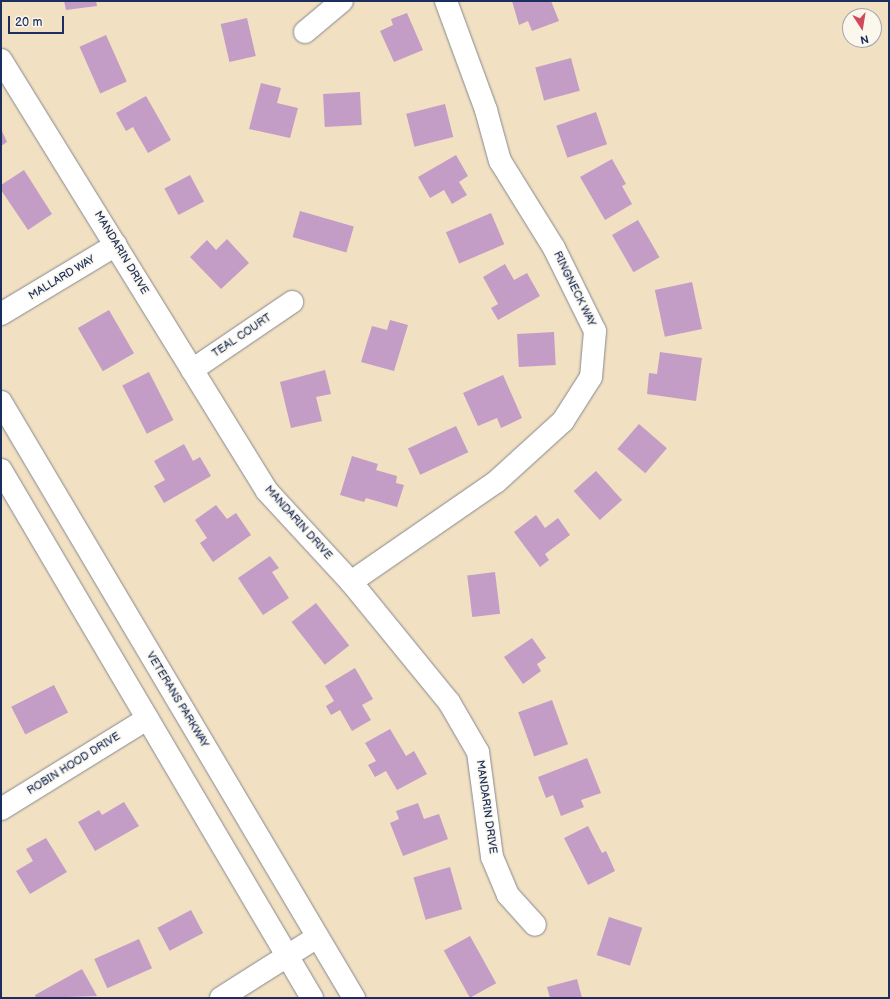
<!DOCTYPE html>
<style>
body{margin:0}
#map{position:relative;width:890px;height:999px;overflow:hidden;background:#f1e0c1;font-family:"Balsamiq Sans",sans-serif}
div>[style]{position:absolute}
.building>*{inset:0;background:#c39dc6;transform-origin:0 0}
.roads{filter:drop-shadow(0 0 1px #868890) drop-shadow(0 0 1px #868890)}
.minor>*{height:22px;margin:-11px;padding:0 11px;transform-origin:11px;border-radius:11px;background:#fff}
.secondary>*{height:22px;margin:-11px;padding:0 11px;transform-origin:11px;border-radius:11px;background:#fff}
span{translate:-50% -50%;white-space:nowrap;text-align:center;line-height:1.15;-webkit-text-stroke:3.5px #fbf7ec;paint-order:stroke}
.street-label{font-size:11px;color:#1b2f5e}
.frame{position:absolute;inset:0;border:2px solid #1b2f5e;pointer-events:none}
.north{position:absolute;left:842px;top:8px;width:40px;height:40px;box-sizing:border-box;background:#fbf7ec;border:1px solid #a1a7b3;border-radius:50%;rotate:168deg;font-size:11px;font-weight:700;line-height:16px;text-align:center;color:#1b2f5e}
.north::after{content:'';display:block;margin:auto;width:14px;height:18px;background:#d1495b;clip-path:polygon(50% 0,100% 100%,50% 72%,0 100%)}
.scale{position:absolute;left:8px;top:16px;width:56px;height:18px;box-sizing:border-box;border:2px solid #1b2f5e;border-top:0;padding-left:5px;font-size:12px;line-height:14px;white-space:nowrap;color:#1b2f5e;-webkit-text-stroke:3px #fbf7ec;paint-order:stroke}
</style>
<div id="map">
<div class="building">
<i style="clip-path:polygon(64px 1px,96px 1px,97px 6px,66px 10px)"></i>
<i style="clip-path:polygon(512px 1px,551px 1px,559px 21px,532px 31px,528px 21px,519px 25px)"></i>
<i style="clip-path:polygon(407px 13px,423px 50px,394px 62px,380px 31px,393px 25px,391px 19px)"></i>
<i style="left:247px;top:18px;width:39px;height:27px;rotate:77deg"></i>
<i style="left:106px;top:35px;width:51px;height:29px;rotate:66deg"></i>
<i style="left:571px;top:58px;width:34px;height:37px;rotate:75deg"></i>
<i style="clip-path:polygon(261px 83px,281px 88px,277px 103px,298px 108px,290px 138px,249px 129px)"></i>
<i style="left:360px;top:92px;width:33px;height:37px;rotate:87deg"></i>
<i style="clip-path:polygon(146px 96px,171px 140px,148px 153px,133px 127px,126px 131px,116px 113px)"></i>
<i style="left:445px;top:104px;width:34px;height:40px;rotate:76deg"></i>
<i style="left:596px;top:112px;width:34px;height:42px;rotate:71deg"></i>
<i style="clip-path:polygon(1px 129px,7px 142px,1px 146px)"></i>
<i style="clip-path:polygon(456px 155px,468px 176px,459px 182px,467px 195px,452px 204px,444px 190px,430px 198px,418px 177px)"></i>
<i style="clip-path:polygon(612px 159px,626px 184px,622px 186px,632px 204px,605px 220px,580px 177px)"></i>
<i style="clip-path:polygon(24px 170px,52px 214px,28px 230px,1px 190px,1px 185px)"></i>
<i style="left:190px;top:175px;width:30px;height:29px;rotate:62deg"></i>
<i style="left:300px;top:211px;width:56px;height:27px;rotate:16deg"></i>
<i style="left:491px;top:213px;width:34px;height:49px;rotate:67deg"></i>
<i style="left:638px;top:220px;width:43px;height:30px;rotate:60deg"></i>
<i style="clip-path:polygon(227px 239px,249px 263px,221px 289px,190px 257px,207px 240px,216px 250px)"></i>
<i style="clip-path:polygon(505px 264px,514px 280px,527px 273px,540px 296px,498px 320px,491px 308px,498px 304px,483px 277px)"></i>
<i style="left:692px;top:282px;width:48px;height:38px;rotate:78deg"></i>
<i style="left:109px;top:310px;width:50px;height:36px;rotate:60deg"></i>
<i style="clip-path:polygon(390px 320px,408px 325px,394px 371px,361px 362px,372px 326px,387px 330px)"></i>
<i style="left:554px;top:332px;width:33px;height:37px;rotate:87deg"></i>
<i style="clip-path:polygon(660px 352px,702px 358px,696px 401px,647px 394px,649px 373px,657px 374px)"></i>
<i style="clip-path:polygon(325px 370px,331px 394px,316px 397px,322px 421px,291px 428px,280px 382px)"></i>
<i style="left:149px;top:372px;width:54px;height:30px;rotate:63deg"></i>
<i style="clip-path:polygon(503px 375px,522px 418px,501px 428px,497px 418px,478px 426px,463px 393px)"></i>
<i style="left:639px;top:424px;width:37px;height:33px;rotate:41deg"></i>
<i style="left:456px;top:426px;width:29px;height:53px;rotate:65deg"></i>
<i style="clip-path:polygon(184px 444px,193px 461px,200px 457px,211px 476px,164px 503px,154px 486px,165px 480px,154px 461px)"></i>
<i style="clip-path:polygon(352px 456px,378px 464px,376px 470px,397px 476px,396px 483px,404px 485px,397px 507px,366px 498px,364px 502px,340px 495px)"></i>
<i style="left:596px;top:471px;width:39px;height:30px;rotate:48deg"></i>
<i style="clip-path:polygon(216px 505px,227px 519px,236px 513px,251px 535px,213px 562px,200px 543px,207px 538px,195px 520px)"></i>
<i style="clip-path:polygon(536px 515px,545px 528px,558px 518px,570px 535px,545px 554px,549px 560px,540px 567px,514px 532px)"></i>
<i style="clip-path:polygon(270px 556px,279px 568px,272px 572px,289px 598px,263px 615px,238px 578px)"></i>
<i style="left:495px;top:572px;width:42px;height:28px;rotate:83deg"></i>
<i style="left:316px;top:603px;width:54px;height:31px;rotate:52deg"></i>
<i style="clip-path:polygon(532px 638px,546px 658px,537px 664px,541px 671px,523px 684px,504px 657px)"></i>
<i style="clip-path:polygon(355px 668px,373px 699px,362px 705px,371px 720px,352px 731px,340px 710px,331px 715px,326px 706px,334px 701px,325px 686px)"></i>
<i style="left:54px;top:685px;width:31px;height:48px;rotate:63deg"></i>
<i style="left:552px;top:700px;width:47px;height:36px;rotate:70deg"></i>
<i style="clip-path:polygon(390px 729px,406px 756px,414px 751px,427px 774px,397px 790px,386px 771px,375px 777px,368px 765px,376px 761px,365px 743px)"></i>
<i style="clip-path:polygon(587px 758px,601px 793px,581px 800px,584px 807px,561px 816px,553px 795px,546px 798px,538px 777px)"></i>
<i style="clip-path:polygon(124px 802px,139px 826px,95px 851px,78px 822px,99px 810px,102px 815px)"></i>
<i style="clip-path:polygon(418px 803px,424px 819px,439px 814px,448px 839px,403px 856px,390px 823px,399px 819px,396px 811px)"></i>
<i style="clip-path:polygon(588px 826px,602px 853px,606px 851px,615px 871px,588px 885px,564px 838px)"></i>
<i style="clip-path:polygon(46px 838px,67px 872px,30px 894px,16px 871px,33px 861px,26px 849px)"></i>
<i style="left:450px;top:867px;width:44px;height:38px;rotate:74deg"></i>
<i style="left:191px;top:910px;width:26px;height:38px;rotate:62deg"></i>
<i style="left:609px;top:917px;width:35px;height:40px;rotate:18deg"></i>
<i style="left:470px;top:936px;width:54px;height:30px;rotate:61deg"></i>
<i style="left:139px;top:939px;width:32px;height:49px;rotate:66deg"></i>
<i style="clip-path:polygon(82px 969px,97px 996px,36px 998px,35px 995px)"></i>
<i style="clip-path:polygon(577px 979px,582px 998px,550px 998px,547px 987px)"></i>
</div>
<div class="roads">
<div class="minor">
<i style="left:305px;top:32px;width:48px;rotate:-40deg"></i>
<i style="left:1px;top:60px;width:506px;rotate:58.32deg"></i>
<i style="left:267px;top:491px;width:124px;rotate:47.3deg"></i>
<i style="left:351px;top:582px;width:155px;rotate:50.8deg"></i>
<i style="left:449px;top:702px;width:58px;rotate:59.9deg"></i>
<i style="left:478px;top:752px;width:106px;rotate:82.4deg"></i>
<i style="left:492px;top:857px;width:41px;rotate:67.2deg"></i>
<i style="left:508px;top:895px;width:40px;rotate:48deg"></i>
<i style="left:1px;top:314px;width:134px;rotate:-31deg"></i>
<i style="left:192px;top:370px;width:121px;rotate:-34.2deg"></i>
<i style="left:351px;top:582px;width:176px;rotate:-34.6deg"></i>
<i style="left:496px;top:482px;width:91px;rotate:-42.3deg"></i>
<i style="left:563px;top:421px;width:52px;rotate:-57.5deg"></i>
<i style="left:591px;top:377px;width:46px;rotate:-85deg"></i>
<i style="left:595px;top:331px;width:93px;rotate:-116.3deg"></i>
<i style="left:554px;top:248px;width:102px;rotate:-121.8deg"></i>
<i style="left:500px;top:161px;width:53px;rotate:-105.4deg"></i>
<i style="left:486px;top:110px;width:116px;rotate:-110.2deg"></i>
<i style="left:1px;top:809px;width:172px;rotate:-31.7deg"></i>
<i style="left:221px;top:998px;width:114px;rotate:-32.4deg"></i>
</div>
<div class="secondary">
<i style="left:1px;top:402px;width:693px;rotate:59.36deg"></i>
<i style="left:1px;top:470px;width:613px;rotate:59.5deg"></i>
</div>
</div>
<div class="street-label">
<span style="left:121px;top:253px;rotate:59deg">MANDARIN DRIVE</span>
<span style="left:62px;top:278px;rotate:-31deg">MALLARD WAY</span>
<span style="left:574px;top:289px;rotate:64deg">RINGNECK WAY</span>
<span style="left:242px;top:336px;rotate:-34deg">TEAL COURT</span>
<span style="left:298px;top:523px;rotate:48deg">MANDARIN DRIVE</span>
<span style="left:177px;top:700px;rotate:59deg">VETERANS PARKWAY</span>
<span style="left:74px;top:764px;rotate:-32deg">ROBIN HOOD DRIVE</span>
<span style="left:486px;top:807px;rotate:82deg">MANDARIN DRIVE</span>
</div>
<div class="frame"></div>
<div class="north">N</div>
<div class="scale">20 m</div>
</div>
